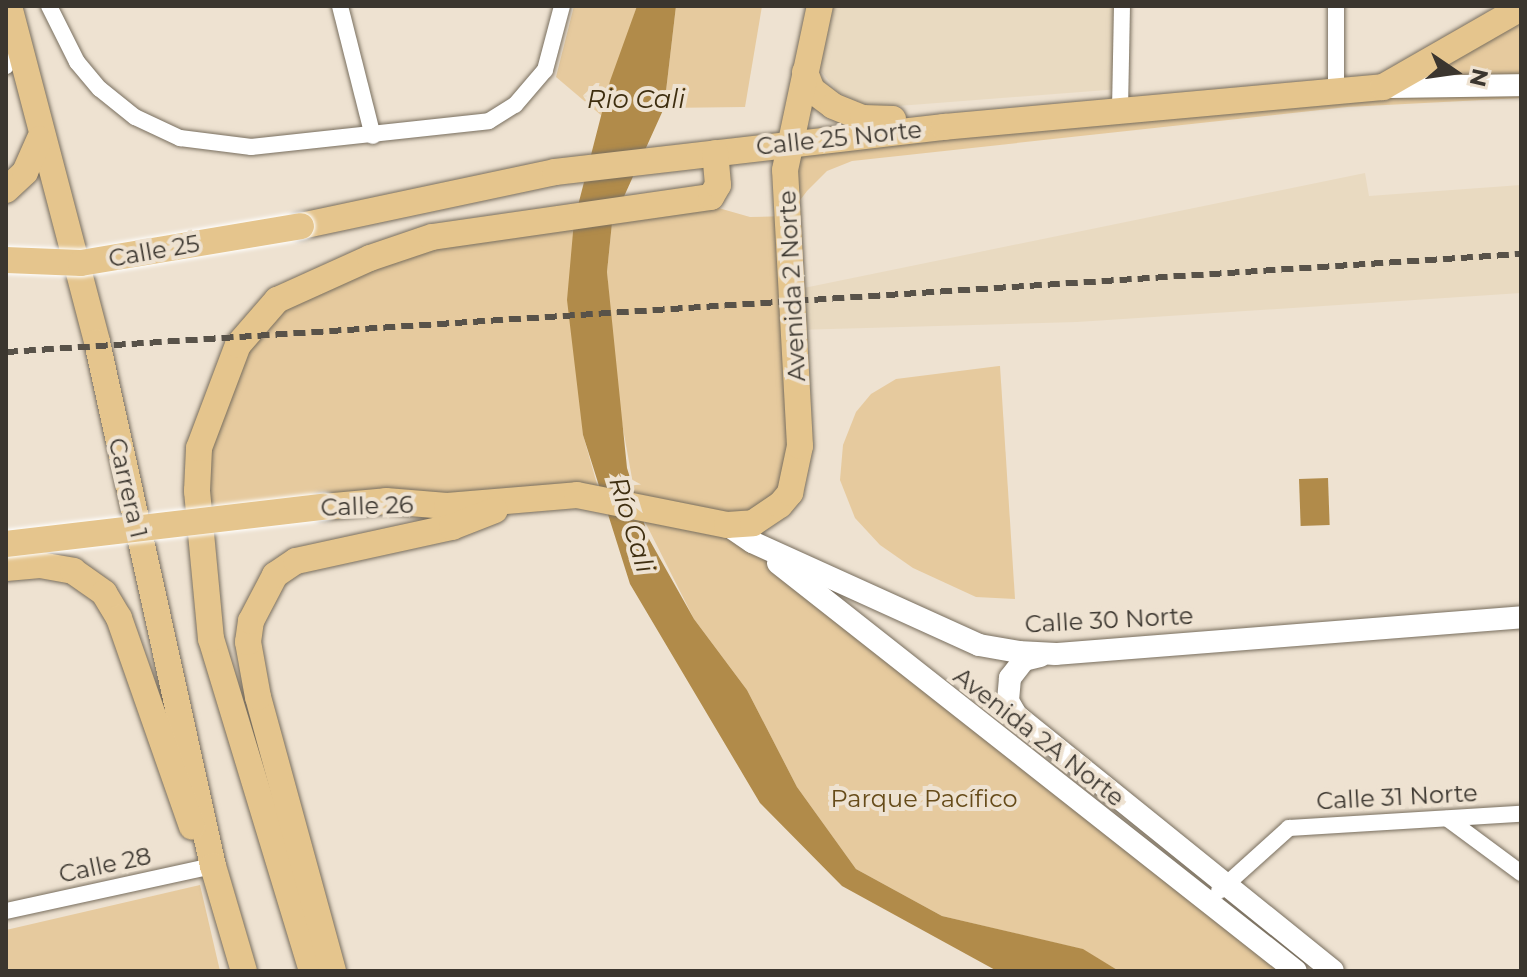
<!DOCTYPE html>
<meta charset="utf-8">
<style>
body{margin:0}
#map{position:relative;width:1527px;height:977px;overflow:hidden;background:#eee2d1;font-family:Montserrat,sans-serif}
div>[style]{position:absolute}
.built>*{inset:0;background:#e9dac1}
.green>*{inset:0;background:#e6ca9e}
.water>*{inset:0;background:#b18b4a;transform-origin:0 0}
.roads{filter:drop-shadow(0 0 2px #786e5e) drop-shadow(0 0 2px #786e5e)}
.street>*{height:16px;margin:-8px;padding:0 8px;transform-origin:8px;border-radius:8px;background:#fff}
.secondary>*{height:22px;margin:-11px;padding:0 11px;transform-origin:11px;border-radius:11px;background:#fff}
.primary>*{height:26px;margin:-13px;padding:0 13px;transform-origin:13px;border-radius:13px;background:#e5c58d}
.rail>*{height:6px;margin-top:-3px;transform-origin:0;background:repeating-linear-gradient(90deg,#585249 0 12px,transparent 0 18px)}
.bridges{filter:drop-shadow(0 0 2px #fff) drop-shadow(0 0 2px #fff)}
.primary-bridge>*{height:26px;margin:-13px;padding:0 13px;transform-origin:13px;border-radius:13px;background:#e5c58d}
span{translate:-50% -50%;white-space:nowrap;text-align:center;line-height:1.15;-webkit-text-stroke:8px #eee2d1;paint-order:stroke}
.street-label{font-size:24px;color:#3b362f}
.park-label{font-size:24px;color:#664b19}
.water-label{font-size:26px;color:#3e2e10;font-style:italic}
.frame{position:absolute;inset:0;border:8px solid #3b362f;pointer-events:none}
.north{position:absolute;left:1415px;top:32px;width:80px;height:80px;-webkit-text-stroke:6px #eee2d1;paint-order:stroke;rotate:103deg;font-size:22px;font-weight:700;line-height:32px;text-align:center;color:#3b362f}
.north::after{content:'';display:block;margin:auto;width:28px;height:36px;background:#3b362f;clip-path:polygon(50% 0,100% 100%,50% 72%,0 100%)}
</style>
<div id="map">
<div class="built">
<i style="clip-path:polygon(834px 6px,1122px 6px,1120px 89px,872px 108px,838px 92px,821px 71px,819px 62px)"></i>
<i style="clip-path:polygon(1365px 173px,1369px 196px,1521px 185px,1521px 293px,1077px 322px,795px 330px,794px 290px)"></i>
</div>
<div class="green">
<i style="clip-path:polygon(574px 6px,637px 6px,602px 116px,556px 77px)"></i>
<i style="clip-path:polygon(676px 6px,762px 6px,745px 107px,664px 108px)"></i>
<i style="clip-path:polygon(1521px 8px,1521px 98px,1347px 107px,852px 161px,827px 171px,807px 191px,788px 216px,790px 493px,742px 525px,1296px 971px,1119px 971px,1082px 949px,942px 916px,856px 869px,797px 787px,747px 690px,694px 619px,637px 506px,616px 390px,607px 272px,612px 223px,708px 205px,750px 217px,788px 216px,789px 143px,1383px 87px)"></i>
<i style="clip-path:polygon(574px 221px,583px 435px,601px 498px,202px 518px,197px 491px,251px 325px,370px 258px)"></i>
<i style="clip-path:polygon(999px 366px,1000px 366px,1015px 599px,976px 597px,913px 568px,880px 545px,855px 518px,840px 480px,843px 445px,856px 412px,871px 394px,896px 379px)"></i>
<i style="clip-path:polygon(200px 885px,220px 971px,6px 971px,6px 930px)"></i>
</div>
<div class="water">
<i style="clip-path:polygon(637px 6px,676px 6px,664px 108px,612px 223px,607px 272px,627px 468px,649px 539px,694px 619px,747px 690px,797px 787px,856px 869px,942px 916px,1083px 949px,1119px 971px,997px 971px,842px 886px,760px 803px,630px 584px,583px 435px,567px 300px,574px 221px,610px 81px)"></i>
<i style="left:1328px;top:478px;width:47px;height:29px;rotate:88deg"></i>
</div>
<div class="roads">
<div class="street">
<i style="left:49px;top:6px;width:63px;rotate:63.4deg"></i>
<i style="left:77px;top:62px;width:35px;rotate:50deg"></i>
<i style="left:100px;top:89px;width:45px;rotate:38.7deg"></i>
<i style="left:135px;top:117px;width:50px;rotate:25deg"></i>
<i style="left:180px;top:138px;width:72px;rotate:7.2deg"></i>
<i style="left:251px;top:147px;width:239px;rotate:-6.2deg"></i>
<i style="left:489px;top:121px;width:31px;rotate:-32deg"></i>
<i style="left:515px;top:105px;width:46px;rotate:-49.4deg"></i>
<i style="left:545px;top:70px;width:66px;rotate:-75.1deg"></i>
<i style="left:340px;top:6px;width:134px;rotate:75.8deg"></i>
<i style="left:6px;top:66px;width:35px;rotate:-82deg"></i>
<i style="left:1336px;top:91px;width:85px;rotate:-90deg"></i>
<i style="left:1120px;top:110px;width:104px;rotate:-88.9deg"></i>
<i style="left:1448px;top:819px;width:91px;rotate:36.5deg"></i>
<i style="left:1219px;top:891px;width:94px;rotate:-42deg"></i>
<i style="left:1289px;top:828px;width:232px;rotate:-3.5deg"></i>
<i style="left:6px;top:911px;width:212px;rotate:-12.3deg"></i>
</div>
<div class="secondary">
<i style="left:1383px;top:87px;width:138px;rotate:-0.8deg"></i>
<i style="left:727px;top:525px;width:30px;rotate:34deg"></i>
<i style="left:752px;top:542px;width:249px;rotate:24.4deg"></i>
<i style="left:979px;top:645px;width:40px;rotate:10deg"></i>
<i style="left:1018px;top:652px;width:38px;rotate:3deg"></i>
<i style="left:1056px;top:654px;width:466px;rotate:-4.5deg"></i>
<i style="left:778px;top:563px;width:659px;rotate:38.23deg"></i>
<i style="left:1040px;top:656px;width:16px;rotate:166deg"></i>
<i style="left:1024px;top:660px;width:23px;rotate:128deg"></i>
<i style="left:1010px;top:678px;width:23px;rotate:95deg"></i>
<i style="left:1008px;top:701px;width:16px;rotate:60deg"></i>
<i style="left:1016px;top:715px;width:407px;rotate:38.9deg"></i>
</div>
<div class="primary">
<i style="left:9px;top:6px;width:347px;rotate:75.3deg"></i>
<i style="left:97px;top:342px;width:537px;rotate:77.52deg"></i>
<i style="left:213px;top:866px;width:109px;rotate:73.6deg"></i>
<i style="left:805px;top:72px;width:19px;rotate:69deg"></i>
<i style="left:812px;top:90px;width:26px;rotate:37deg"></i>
<i style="left:833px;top:106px;width:32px;rotate:22deg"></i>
<i style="left:863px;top:118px;width:30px;rotate:2deg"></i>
<i style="left:6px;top:190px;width:26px;rotate:-43deg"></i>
<i style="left:25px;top:172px;width:36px;rotate:-66deg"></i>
<i style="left:301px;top:226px;width:260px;rotate:-12deg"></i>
<i style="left:555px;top:172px;width:392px;rotate:-6.6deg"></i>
<i style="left:944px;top:127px;width:441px;rotate:-5.2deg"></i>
<i style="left:1383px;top:87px;width:159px;rotate:-29.8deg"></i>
<i style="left:323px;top:507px;width:63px;rotate:-5.4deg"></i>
<i style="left:386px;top:501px;width:61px;rotate:4.7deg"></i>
<i style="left:447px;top:506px;width:130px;rotate:-4.8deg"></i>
<i style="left:577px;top:495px;width:153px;rotate:11.3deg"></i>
<i style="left:727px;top:525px;width:26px;rotate:-4deg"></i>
<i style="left:753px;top:523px;width:32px;rotate:-34deg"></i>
<i style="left:780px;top:505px;width:16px;rotate:-50deg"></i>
<i style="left:790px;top:493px;width:48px;rotate:-78deg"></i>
<i style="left:800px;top:446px;width:276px;rotate:-93.1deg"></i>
<i style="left:785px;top:170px;width:168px;rotate:-78deg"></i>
<i style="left:6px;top:568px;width:34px;rotate:-5deg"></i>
<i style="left:40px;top:565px;width:34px;rotate:10deg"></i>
<i style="left:73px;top:571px;width:38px;rotate:35deg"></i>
<i style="left:104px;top:593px;width:29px;rotate:59deg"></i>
<i style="left:119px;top:618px;width:221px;rotate:70.7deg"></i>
<i style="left:312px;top:971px;width:347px;rotate:-106.9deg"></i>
<i style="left:211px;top:639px;width:149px;rotate:-95.4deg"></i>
<i style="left:197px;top:491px;width:43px;rotate:-87.3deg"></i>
<i style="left:199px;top:448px;width:110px;rotate:-69.3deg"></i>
<i style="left:238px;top:345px;width:60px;rotate:-49.1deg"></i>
<i style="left:277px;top:300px;width:102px;rotate:-24.3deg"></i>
<i style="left:370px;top:258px;width:65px;rotate:-18.7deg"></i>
<i style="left:432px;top:237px;width:282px;rotate:-8.2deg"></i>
<i style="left:711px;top:197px;width:14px;rotate:-60deg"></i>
<i style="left:718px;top:185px;width:32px;rotate:-95deg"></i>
<i style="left:333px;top:971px;width:284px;rotate:-105.3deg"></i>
<i style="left:258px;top:697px;width:56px;rotate:-100.3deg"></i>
<i style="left:248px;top:642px;width:21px;rotate:-82deg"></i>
<i style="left:251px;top:621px;width:52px;rotate:-62.4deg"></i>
<i style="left:275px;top:575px;width:25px;rotate:-34deg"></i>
<i style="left:296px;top:561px;width:160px;rotate:-12.3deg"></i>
<i style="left:452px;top:527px;width:46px;rotate:-21.6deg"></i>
</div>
</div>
<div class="rail">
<i style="left:6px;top:352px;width:1518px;rotate:-3.7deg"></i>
</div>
<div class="bridges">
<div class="primary-bridge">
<i style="left:6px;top:260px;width:75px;rotate:2.3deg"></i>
<i style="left:81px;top:263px;width:223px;rotate:-9.5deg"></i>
<i style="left:6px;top:544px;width:319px;rotate:-6.7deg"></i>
</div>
</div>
<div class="street-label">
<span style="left:839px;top:138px;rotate:-6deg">Calle 25 Norte</span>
<span style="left:154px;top:251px;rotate:-10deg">Calle 25</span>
<span style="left:792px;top:286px;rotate:-93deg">Avenida 2 Norte</span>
<span style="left:128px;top:488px;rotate:77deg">Carrera 1</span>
<span style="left:367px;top:506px;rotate:-2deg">Calle 26</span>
<span style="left:1109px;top:620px;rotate:-3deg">Calle 30 Norte</span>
<span style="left:1039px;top:737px;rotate:38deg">Avenida 2A Norte</span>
<span style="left:1397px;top:797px;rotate:-3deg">Calle 31 Norte</span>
<span style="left:105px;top:865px;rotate:-12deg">Calle 28</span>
</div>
<div class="park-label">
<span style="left:924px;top:799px">Parque Pacífico</span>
</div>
<div class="water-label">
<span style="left:636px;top:100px">Rio Cali</span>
<span style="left:631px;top:525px;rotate:73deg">Río Cali</span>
</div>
<div class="frame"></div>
<div class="north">N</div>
</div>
